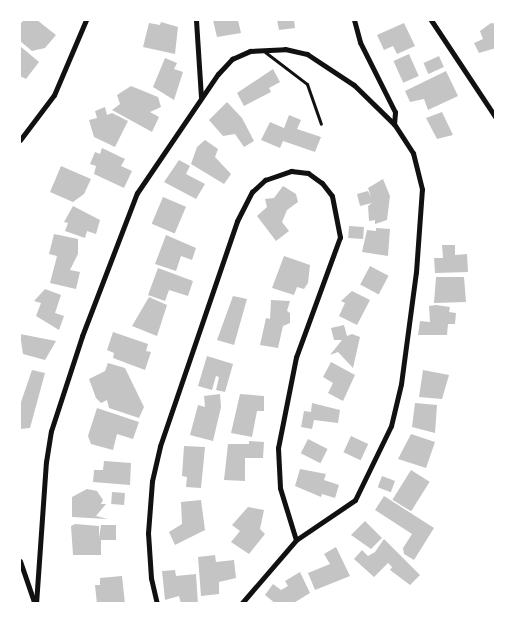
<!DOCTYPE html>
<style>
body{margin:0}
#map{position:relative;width:515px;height:623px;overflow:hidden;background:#fff;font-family:"Space Grotesk",sans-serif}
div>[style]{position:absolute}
.building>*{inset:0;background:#c4c4c4;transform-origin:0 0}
.service>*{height:3px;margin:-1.5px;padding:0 1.5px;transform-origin:1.5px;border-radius:1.5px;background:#111}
.minor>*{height:5px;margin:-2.5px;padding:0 2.5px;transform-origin:2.5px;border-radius:2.5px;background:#111}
span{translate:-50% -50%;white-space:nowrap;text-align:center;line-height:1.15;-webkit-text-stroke:4.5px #fff;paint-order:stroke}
.frame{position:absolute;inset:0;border:21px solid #fff;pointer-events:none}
</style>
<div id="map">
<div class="building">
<i style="clip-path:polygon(24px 20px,37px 20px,56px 35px,45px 48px,32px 51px,20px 41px,20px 24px)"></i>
<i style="clip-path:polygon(213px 20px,238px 20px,241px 33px,217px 37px)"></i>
<i style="clip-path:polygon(277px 20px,294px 20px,295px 28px,279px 30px)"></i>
<i style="clip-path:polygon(161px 22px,178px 27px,175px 54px,143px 47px,149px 23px,160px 25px)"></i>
<i style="clip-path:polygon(404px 23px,415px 46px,397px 54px,393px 46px,384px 50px,377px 35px)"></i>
<i style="clip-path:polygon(491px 23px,496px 24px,496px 48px,479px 53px,474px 43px,483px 39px,480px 31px)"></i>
<i style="clip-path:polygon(20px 46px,39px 62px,26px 79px,20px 76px)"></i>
<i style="left:409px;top:54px;width:24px;height:17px;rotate:66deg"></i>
<i style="left:439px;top:56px;width:12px;height:17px;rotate:66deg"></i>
<i style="clip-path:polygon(165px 58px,177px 63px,174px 69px,183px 72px,174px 100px,153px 87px)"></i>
<i style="clip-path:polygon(273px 69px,280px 82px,269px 88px,271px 92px,244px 106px,237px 93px)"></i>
<i style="clip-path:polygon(446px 71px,458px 96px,428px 110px,424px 99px,410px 102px,405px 91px)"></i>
<i style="clip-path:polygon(131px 86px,158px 97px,161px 107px,150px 112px,159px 117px,152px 132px,112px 110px,120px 104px,117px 95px)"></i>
<i style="clip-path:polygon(227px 102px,242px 118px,254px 141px,244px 147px,235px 134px,223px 136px,209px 120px)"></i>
<i style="clip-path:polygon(105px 107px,107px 115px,112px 113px,128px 121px,115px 147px,94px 137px,89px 120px,97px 118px,95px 111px)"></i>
<i style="clip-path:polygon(442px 112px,453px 135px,437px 139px,426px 118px)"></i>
<i style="clip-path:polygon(289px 115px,301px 120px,297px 129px,321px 137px,315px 152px,283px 141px,280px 148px,261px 140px,270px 122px,284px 128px)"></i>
<i style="clip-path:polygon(205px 140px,218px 149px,215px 157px,231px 174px,224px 184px,191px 164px,197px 147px)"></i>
<i style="clip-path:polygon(102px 148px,125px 159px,121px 166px,132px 171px,124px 188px,94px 174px,96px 166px,90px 164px,95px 152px,100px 154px)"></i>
<i style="clip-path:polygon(179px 160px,190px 166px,186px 174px,205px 184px,196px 199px,164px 182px)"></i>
<i style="clip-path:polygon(61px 166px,91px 179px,84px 194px,73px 202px,50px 192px)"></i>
<i style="clip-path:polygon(383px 179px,390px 196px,387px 220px,375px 224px,375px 220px,369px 221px,368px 206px,372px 203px,360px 206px,357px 194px,368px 191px,371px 197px,368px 188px)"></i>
<i style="clip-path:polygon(283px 186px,296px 194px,298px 202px,287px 210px,282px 222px,289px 231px,276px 241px,257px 216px,267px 207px,265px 199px,274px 198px)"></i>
<i style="left:163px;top:197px;width:25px;height:29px;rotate:23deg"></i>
<i style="clip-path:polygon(73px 206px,100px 220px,96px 234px,87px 231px,85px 238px,65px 231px,68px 223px,64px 222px)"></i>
<i style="left:349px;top:226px;width:15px;height:12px;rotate:4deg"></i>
<i style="clip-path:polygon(376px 228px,390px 229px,388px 256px,362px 252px,367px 230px,376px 231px)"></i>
<i style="clip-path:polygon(54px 234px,78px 239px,78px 254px,70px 270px,80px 272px,76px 289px,50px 283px,57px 256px,49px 254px)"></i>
<i style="clip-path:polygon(166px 235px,196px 248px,192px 260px,181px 256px,176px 271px,155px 264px)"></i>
<i style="clip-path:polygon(442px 245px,455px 245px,455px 255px,467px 254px,468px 272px,435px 273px,434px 258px,443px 258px)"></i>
<i style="clip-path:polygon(284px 256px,310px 265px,308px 283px,304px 289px,297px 287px,294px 295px,272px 288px)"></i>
<i style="left:370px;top:266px;width:21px;height:21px;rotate:28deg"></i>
<i style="clip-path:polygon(158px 268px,193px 281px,188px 296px,169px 290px,165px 301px,148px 295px)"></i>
<i style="clip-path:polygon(436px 277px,464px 277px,466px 302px,434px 303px)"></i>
<i style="clip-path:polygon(45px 289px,61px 295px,55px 313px,64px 316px,59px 330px,36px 316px,41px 303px,34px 301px)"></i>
<i style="clip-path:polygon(352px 291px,370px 300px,357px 325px,339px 316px,345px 303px,341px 301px)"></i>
<i style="clip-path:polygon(233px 296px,247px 299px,234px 345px,217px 340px)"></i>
<i style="clip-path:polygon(149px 297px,167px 305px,157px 336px,132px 326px)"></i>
<i style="clip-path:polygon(271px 300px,290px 301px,287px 311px,290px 313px,290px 323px,283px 326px,278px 348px,260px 345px,266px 318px,270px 319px)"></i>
<i style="clip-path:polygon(436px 305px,450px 307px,449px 312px,456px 313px,455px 324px,448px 324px,447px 335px,418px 335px,420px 321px,430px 322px,429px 306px)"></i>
<i style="clip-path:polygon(344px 325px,347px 336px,352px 334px,360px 337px,353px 368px,338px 352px,330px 355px,342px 340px,334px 340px,331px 328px)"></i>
<i style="clip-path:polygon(113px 332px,148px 344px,146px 351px,151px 352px,145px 370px,113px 358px,114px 353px,107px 350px)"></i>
<i style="clip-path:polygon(20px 334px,56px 341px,45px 360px,23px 354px)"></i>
<i style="clip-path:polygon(207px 356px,233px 364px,225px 392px,216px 390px,219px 377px,216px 376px,212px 390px,198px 386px)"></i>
<i style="clip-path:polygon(331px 362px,355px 375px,343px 401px,328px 393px,333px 383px,323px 377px)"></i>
<i style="clip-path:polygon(108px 363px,125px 368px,144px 407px,139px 418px,109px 408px,107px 400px,101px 403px,96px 398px,89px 379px,105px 371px)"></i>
<i style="clip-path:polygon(32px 370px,45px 373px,30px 428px,20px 429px,20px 405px)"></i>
<i style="clip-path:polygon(423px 370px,449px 375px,442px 399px,419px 397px)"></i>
<i style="clip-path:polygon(220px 394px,221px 407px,213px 441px,190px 435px,198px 405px,205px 407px,204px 396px)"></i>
<i style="clip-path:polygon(240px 394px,264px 396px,264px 411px,257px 411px,252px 437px,231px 433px)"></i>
<i style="clip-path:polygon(312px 403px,340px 410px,338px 423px,314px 420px,312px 429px,301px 427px,304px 411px,311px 412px)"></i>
<i style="clip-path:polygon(415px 403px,437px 405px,435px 433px,412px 427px)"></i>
<i style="clip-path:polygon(97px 408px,139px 422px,133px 439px,117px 434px,113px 450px,91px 444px,88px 436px)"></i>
<i style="clip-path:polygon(411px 434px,435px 442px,426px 468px,398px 459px)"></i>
<i style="left:351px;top:436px;width:19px;height:18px;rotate:25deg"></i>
<i style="left:308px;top:439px;width:22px;height:16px;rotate:27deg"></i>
<i style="clip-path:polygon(249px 441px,264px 442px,263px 458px,245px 458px,245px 481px,224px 480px,228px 444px,249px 444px)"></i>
<i style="clip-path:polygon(184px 446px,205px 447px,201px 488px,186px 487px,187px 477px,182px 476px)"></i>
<i style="clip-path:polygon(104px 461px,131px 463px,130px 485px,93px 482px,94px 470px,103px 470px)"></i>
<i style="clip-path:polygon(300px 469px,326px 474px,324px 480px,339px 485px,335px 498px,322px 494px,321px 497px,295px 486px)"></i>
<i style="left:411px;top:470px;width:22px;height:35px;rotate:32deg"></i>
<i style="left:382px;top:476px;width:14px;height:12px;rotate:21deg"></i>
<i style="clip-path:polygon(87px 489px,97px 491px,103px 500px,101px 504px,106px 504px,96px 516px,108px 519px,72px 517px,72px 497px)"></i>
<i style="left:112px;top:492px;width:13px;height:12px;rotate:4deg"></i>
<i style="clip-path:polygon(384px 496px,434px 528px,414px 560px,404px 554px,403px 548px,412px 534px,375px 510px)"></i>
<i style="clip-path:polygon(201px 500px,205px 530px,175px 545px,169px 532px,182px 524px,181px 502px)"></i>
<i style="clip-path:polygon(248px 507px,264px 510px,260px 529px,265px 534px,249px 554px,231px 542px,240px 531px,232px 525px)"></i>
<i style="clip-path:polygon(365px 521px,382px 538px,371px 549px,351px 535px)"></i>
<i style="clip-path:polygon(75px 524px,99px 526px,99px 538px,101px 525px,116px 525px,116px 540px,101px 540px,101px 555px,73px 555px,71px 526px)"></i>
<i style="clip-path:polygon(384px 539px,420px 575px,410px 585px,390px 570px,392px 567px,388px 563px,374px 577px,354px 559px,362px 550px,368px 556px,375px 552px)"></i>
<i style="clip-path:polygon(336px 547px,350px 576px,315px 590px,308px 573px,330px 564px,324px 554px)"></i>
<i style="clip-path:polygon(215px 555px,216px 562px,234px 560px,236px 578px,219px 582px,219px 594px,201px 596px,198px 557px)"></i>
<i style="clip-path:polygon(175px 570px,176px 576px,196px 574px,198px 604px,181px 604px,179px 596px,165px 600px,162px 571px)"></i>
<i style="clip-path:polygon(300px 572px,310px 593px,292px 604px,276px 604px,265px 595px,273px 584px,281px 590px,288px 586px,285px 581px)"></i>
<i style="clip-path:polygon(122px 576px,125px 604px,97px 604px,95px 585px,100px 585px,100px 578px)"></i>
</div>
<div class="service">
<i style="left:265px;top:52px;width:53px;rotate:37.3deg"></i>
<i style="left:307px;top:84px;width:42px;rotate:70.7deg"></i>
</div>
<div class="minor">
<i style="left:196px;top:20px;width:77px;rotate:86.3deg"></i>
<i style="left:431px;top:20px;width:118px;rotate:56.4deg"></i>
<i style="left:20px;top:140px;width:56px;rotate:-52.9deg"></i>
<i style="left:54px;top:95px;width:82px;rotate:-66.9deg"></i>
<i style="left:20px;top:561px;width:43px;rotate:71.1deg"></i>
<i style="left:36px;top:604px;width:142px;rotate:-86deg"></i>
<i style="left:46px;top:462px;width:31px;rotate:-81deg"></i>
<i style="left:51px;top:431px;width:100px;rotate:-71.9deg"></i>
<i style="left:82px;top:336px;width:153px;rotate:-69deg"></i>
<i style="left:137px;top:193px;width:144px;rotate:-55.8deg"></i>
<i style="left:218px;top:74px;width:21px;rotate:-47deg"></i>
<i style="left:232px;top:59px;width:20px;rotate:-24deg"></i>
<i style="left:250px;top:51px;width:35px;rotate:-3deg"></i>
<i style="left:285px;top:49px;width:23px;rotate:13deg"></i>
<i style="left:307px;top:54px;width:56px;rotate:33.4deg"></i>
<i style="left:354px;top:85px;width:56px;rotate:44.3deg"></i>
<i style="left:157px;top:604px;width:27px;rotate:-103deg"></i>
<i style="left:151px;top:578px;width:45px;rotate:-93.8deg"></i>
<i style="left:148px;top:533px;width:52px;rotate:-85.6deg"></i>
<i style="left:152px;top:481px;width:36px;rotate:-77deg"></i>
<i style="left:160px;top:446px;width:238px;rotate:-71.1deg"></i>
<i style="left:237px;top:221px;width:33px;rotate:-63deg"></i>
<i style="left:252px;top:192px;width:18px;rotate:-43deg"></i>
<i style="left:265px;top:180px;width:28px;rotate:-19deg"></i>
<i style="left:291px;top:171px;width:17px;rotate:7deg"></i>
<i style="left:308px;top:173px;width:17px;rotate:36deg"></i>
<i style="left:322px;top:183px;width:16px;rotate:52deg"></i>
<i style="left:332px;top:196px;width:42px;rotate:79deg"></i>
<i style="left:340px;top:237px;width:128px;rotate:110.1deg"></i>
<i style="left:296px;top:357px;width:93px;rotate:101.2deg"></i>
<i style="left:278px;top:448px;width:40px;rotate:87.1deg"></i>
<i style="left:280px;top:488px;width:54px;rotate:72.9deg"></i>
<i style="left:241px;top:604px;width:84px;rotate:-49.3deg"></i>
<i style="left:296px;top:540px;width:71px;rotate:-34.1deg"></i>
<i style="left:355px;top:500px;width:82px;rotate:-64.1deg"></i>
<i style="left:391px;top:426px;width:43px;rotate:-76.6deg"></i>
<i style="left:401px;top:384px;width:113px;rotate:-82.4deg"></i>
<i style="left:416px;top:272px;width:83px;rotate:-85.9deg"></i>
<i style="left:422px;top:189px;width:37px;rotate:-104deg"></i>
<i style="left:413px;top:153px;width:35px;rotate:-123deg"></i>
<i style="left:394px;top:124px;width:12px;rotate:-85deg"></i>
<i style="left:395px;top:112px;width:78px;rotate:-116.6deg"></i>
<i style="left:360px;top:42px;width:23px;rotate:-105deg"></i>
</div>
<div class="frame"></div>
</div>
